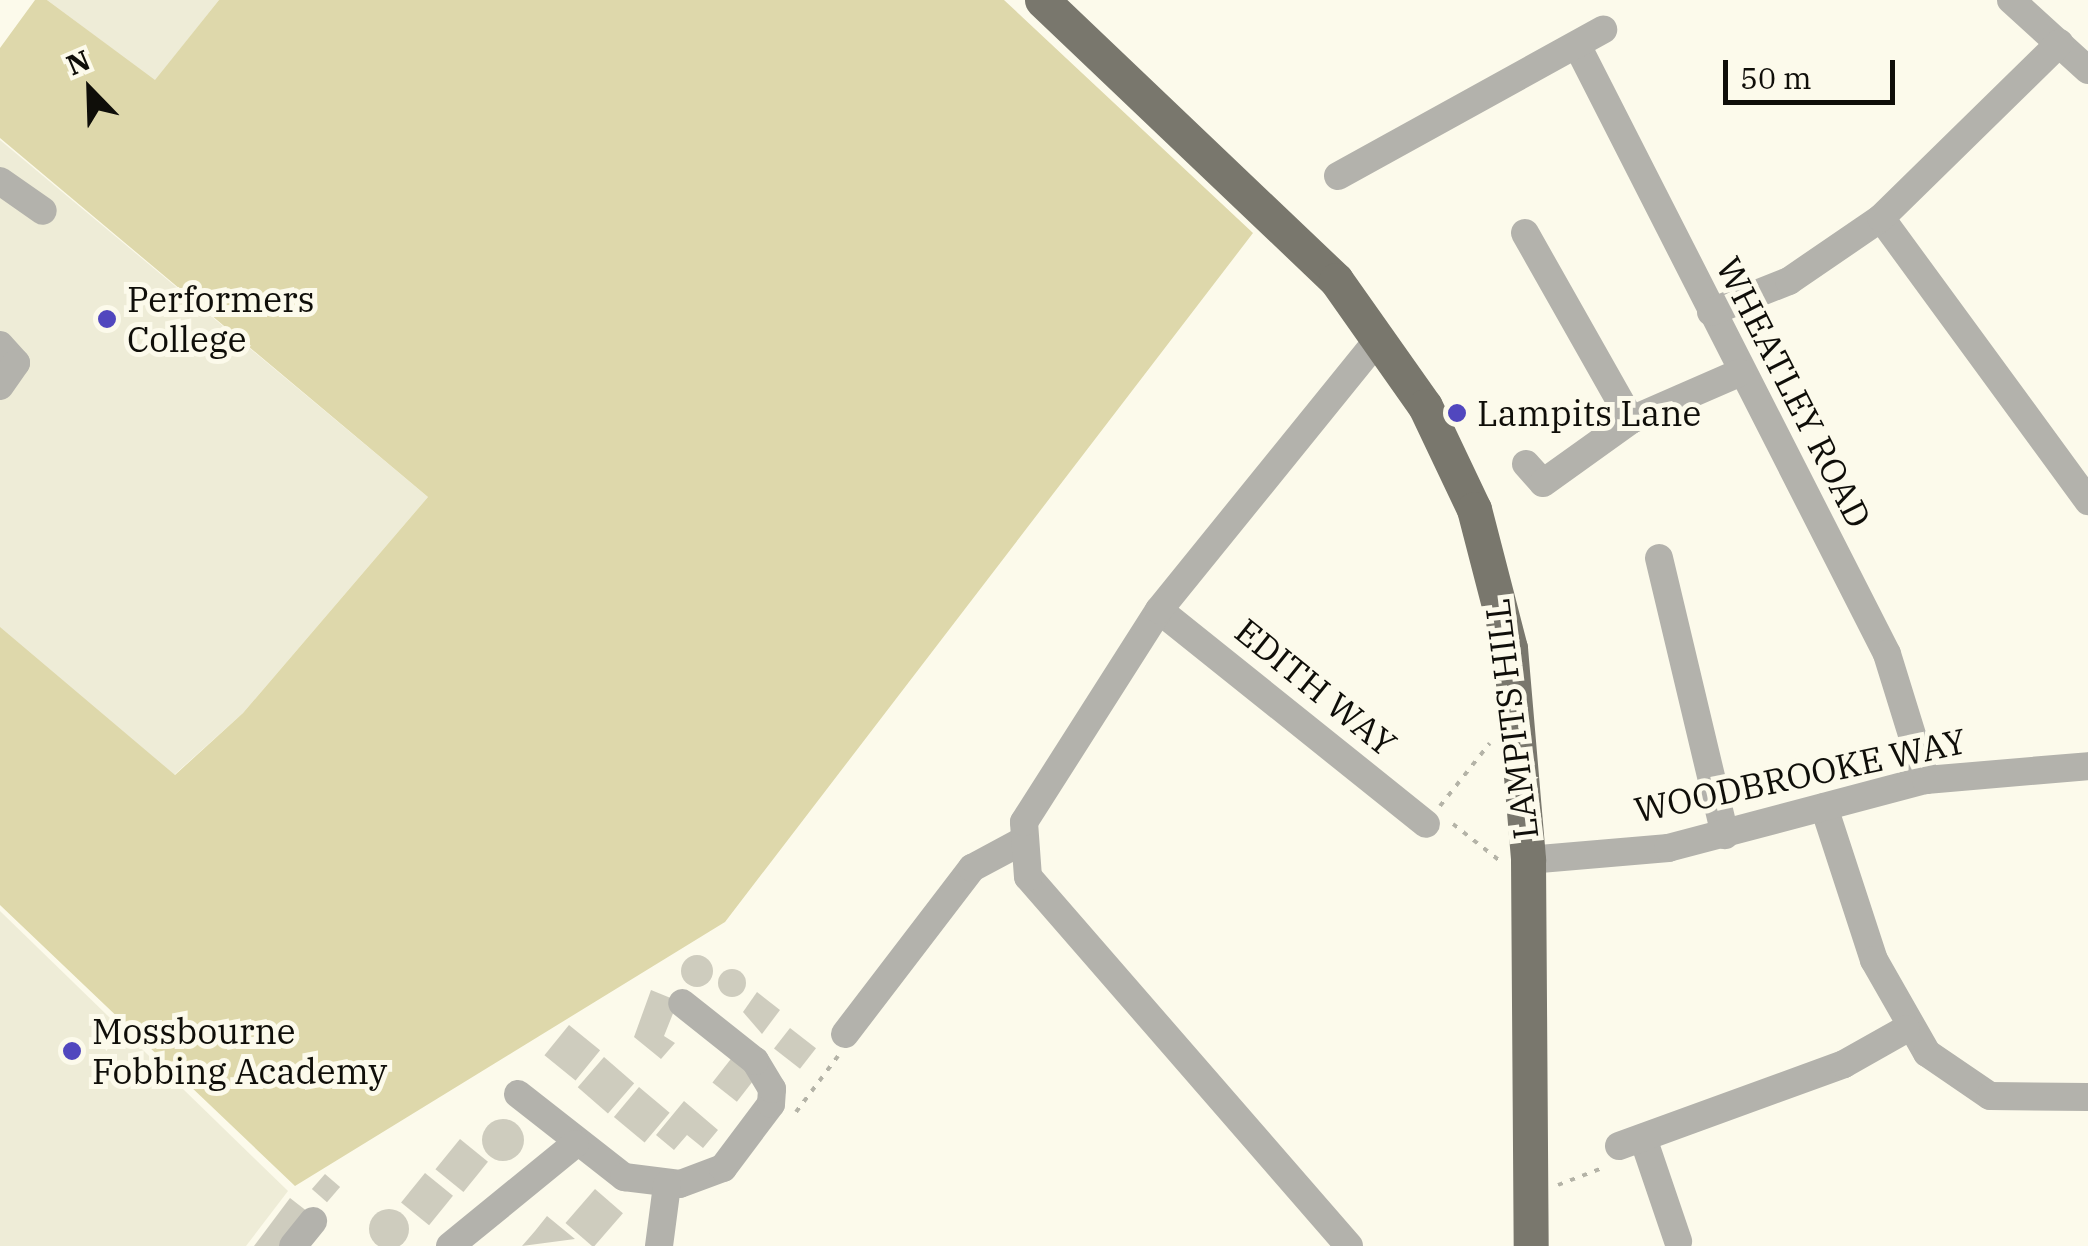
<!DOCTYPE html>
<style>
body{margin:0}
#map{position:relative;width:2088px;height:1246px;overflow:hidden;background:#fcfaeb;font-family:"IBM Plex Serif",serif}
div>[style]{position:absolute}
.built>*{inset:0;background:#eeecd7}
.green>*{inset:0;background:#ded8ab}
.building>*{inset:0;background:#ceccbe;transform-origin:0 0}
.round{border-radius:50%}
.path>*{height:4px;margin-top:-2px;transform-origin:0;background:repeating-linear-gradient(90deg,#b4b3a7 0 5px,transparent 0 13px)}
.minor>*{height:28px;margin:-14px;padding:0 14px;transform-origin:14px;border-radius:14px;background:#b3b2ac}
.major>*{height:35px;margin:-17.5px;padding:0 17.5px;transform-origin:17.5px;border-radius:17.5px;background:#79776d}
.dots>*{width:28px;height:28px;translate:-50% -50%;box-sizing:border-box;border:5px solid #fcfaeb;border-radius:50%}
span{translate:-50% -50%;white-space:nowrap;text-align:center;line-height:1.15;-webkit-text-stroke:10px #fcfaeb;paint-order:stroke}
.poi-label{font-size:35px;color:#0f0e09}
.left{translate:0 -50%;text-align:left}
.street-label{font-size:35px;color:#0f0e09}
.north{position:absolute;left:40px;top:40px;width:100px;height:100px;-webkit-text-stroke:8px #fcfaeb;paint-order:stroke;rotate:337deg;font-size:28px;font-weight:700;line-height:40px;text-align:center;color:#0f0e09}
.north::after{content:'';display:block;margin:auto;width:35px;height:45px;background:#0f0e09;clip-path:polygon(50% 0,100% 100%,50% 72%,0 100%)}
.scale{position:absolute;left:1723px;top:60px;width:172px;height:45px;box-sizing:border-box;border:5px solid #0f0e09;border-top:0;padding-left:12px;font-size:30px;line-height:35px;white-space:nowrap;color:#0f0e09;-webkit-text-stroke:8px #fcfaeb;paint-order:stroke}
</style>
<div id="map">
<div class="built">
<i style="clip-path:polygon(47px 0,219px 0,155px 81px)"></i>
<i style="clip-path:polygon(0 140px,428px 497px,243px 713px,174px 775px,0 633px)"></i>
<i style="clip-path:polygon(0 911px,288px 1191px,246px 1246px,0 1246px)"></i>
</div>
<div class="green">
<i style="clip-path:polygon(35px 0,47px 0,155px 80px,219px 0,1004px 0,1253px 233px,725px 922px,295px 1186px,0 905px,0 627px,175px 775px,243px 713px,428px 497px,0 138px,0 48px)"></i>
</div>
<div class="building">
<i class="round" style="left:681px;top:955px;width:32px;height:32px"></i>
<i class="round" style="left:718px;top:969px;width:28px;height:28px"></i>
<i style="clip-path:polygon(651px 990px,678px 1001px,664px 1036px,675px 1043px,661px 1059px,634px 1037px)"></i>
<i style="clip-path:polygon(757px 992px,780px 1010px,762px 1034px,743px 1012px)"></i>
<i style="left:569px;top:1025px;width:40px;height:39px;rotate:39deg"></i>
<i style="left:790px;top:1028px;width:33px;height:26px;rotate:38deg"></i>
<i style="left:734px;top:1055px;width:31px;height:35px;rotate:38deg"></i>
<i style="left:604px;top:1057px;width:40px;height:40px;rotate:41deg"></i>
<i style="left:639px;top:1087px;width:40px;height:39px;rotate:40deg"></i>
<i style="clip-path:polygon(684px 1101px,718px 1130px,703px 1148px,687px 1135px,674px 1150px,656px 1135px)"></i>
<i class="round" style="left:482px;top:1119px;width:42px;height:42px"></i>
<i style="left:460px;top:1139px;width:36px;height:39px;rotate:39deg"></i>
<i style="left:425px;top:1173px;width:36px;height:38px;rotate:39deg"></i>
<i style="left:325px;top:1174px;width:20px;height:20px;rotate:41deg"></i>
<i style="left:595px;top:1189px;width:37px;height:45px;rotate:41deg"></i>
<i style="clip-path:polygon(290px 1198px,308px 1212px,283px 1246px,254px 1246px)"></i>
<i class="round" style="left:369px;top:1209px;width:40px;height:40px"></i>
<i style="clip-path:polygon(547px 1216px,575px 1239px,522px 1246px,535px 1231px)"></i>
</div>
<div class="path">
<i style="left:1440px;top:806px;width:80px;rotate:-51.6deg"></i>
<i style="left:1453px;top:824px;width:60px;rotate:38.2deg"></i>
<i style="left:796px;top:1112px;width:70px;rotate:-53.1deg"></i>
<i style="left:1558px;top:1185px;width:50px;rotate:-21deg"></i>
</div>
<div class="minor">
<i style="left:2011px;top:0;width:104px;rotate:42.3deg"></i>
<i style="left:1577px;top:45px;width:683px;rotate:63.02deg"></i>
<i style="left:1887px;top:654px;width:132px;rotate:72.8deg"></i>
<i style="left:1338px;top:176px;width:303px;rotate:-28.9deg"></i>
<i style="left:0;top:181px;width:52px;rotate:34.9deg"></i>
<i style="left:1881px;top:218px;width:351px;rotate:53.8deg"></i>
<i style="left:1525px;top:233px;width:215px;rotate:60.5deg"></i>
<i style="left:1711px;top:312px;width:84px;rotate:-21.7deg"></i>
<i style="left:1789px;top:281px;width:112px;rotate:-34.4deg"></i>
<i style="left:1881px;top:218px;width:250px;rotate:-44.4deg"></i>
<i style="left:0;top:345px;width:24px;rotate:48deg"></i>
<i style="left:16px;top:363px;width:28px;rotate:125deg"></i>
<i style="left:1526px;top:464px;width:25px;rotate:48deg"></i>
<i style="left:1543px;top:483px;width:108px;rotate:-35.6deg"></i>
<i style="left:1631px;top:420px;width:118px;rotate:-23.5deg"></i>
<i style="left:1659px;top:558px;width:285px;rotate:76.6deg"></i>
<i style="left:1159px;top:610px;width:342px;rotate:38.7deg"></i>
<i style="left:1824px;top:807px;width:161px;rotate:71.9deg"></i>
<i style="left:1874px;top:960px;width:107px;rotate:60.3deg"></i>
<i style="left:1927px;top:1053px;width:76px;rotate:34.3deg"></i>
<i style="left:1990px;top:1096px;width:98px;rotate:0.6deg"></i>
<i style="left:1528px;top:860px;width:141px;rotate:-4.9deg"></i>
<i style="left:1668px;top:848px;width:267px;rotate:-14.8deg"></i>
<i style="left:1926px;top:780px;width:163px;rotate:-4.9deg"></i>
<i style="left:845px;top:1034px;width:209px;rotate:-52.6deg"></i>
<i style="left:972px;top:868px;width:59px;rotate:-28.3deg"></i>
<i style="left:518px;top:1094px;width:135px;rotate:38.1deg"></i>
<i style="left:624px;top:1177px;width:56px;rotate:7.1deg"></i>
<i style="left:680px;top:1184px;width:46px;rotate:-20.4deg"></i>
<i style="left:723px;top:1168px;width:80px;rotate:-53.1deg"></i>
<i style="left:771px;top:1104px;width:15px;rotate:-86deg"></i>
<i style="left:772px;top:1089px;width:33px;rotate:-121deg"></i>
<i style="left:755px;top:1061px;width:93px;rotate:-141.5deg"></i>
<i style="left:1643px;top:1138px;width:109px;rotate:71.2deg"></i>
<i style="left:1619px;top:1146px;width:239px;rotate:-20deg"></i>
<i style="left:1844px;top:1064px;width:71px;rotate:-29.4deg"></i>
<i style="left:293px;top:1246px;width:32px;rotate:-51deg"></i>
<i style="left:450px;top:1246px;width:161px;rotate:-39.2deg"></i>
<i style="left:659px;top:1246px;width:62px;rotate:-82.5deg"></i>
<i style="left:1349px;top:1246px;width:489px;rotate:-131deg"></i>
<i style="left:1028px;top:877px;width:55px;rotate:-94.2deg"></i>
<i style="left:1024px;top:822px;width:251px;rotate:-57.5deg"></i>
<i style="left:1159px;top:610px;width:350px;rotate:-51deg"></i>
</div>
<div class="major">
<i style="left:1042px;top:0;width:406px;rotate:43.6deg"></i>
<i style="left:1336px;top:280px;width:154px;rotate:54.8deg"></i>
<i style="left:1425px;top:406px;width:114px;rotate:64.6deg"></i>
<i style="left:1474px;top:509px;width:144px;rotate:75.5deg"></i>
<i style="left:1510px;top:648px;width:213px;rotate:85.1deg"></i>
<i style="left:1528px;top:860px;width:386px;rotate:89.6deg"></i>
</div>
<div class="dots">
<i style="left:107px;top:319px;background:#5147be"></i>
<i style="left:1457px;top:413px;background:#5147be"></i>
<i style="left:72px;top:1051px;background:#5147be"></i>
</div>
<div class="poi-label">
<span class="left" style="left:127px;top:319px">Performers<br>College</span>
<span class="left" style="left:1477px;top:413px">Lampits Lane</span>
<span class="left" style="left:92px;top:1051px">Mossbourne<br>Fobbing Academy</span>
</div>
<div class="street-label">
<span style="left:1794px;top:392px;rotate:63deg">WHEATLEY ROAD</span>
<span style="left:1316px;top:687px;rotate:39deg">EDITH WAY</span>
<span style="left:1511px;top:719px;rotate:-97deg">LAMPITS HILL</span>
<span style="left:1800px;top:775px;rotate:-12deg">WOODBROOKE WAY</span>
</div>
<div class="north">N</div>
<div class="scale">50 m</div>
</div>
